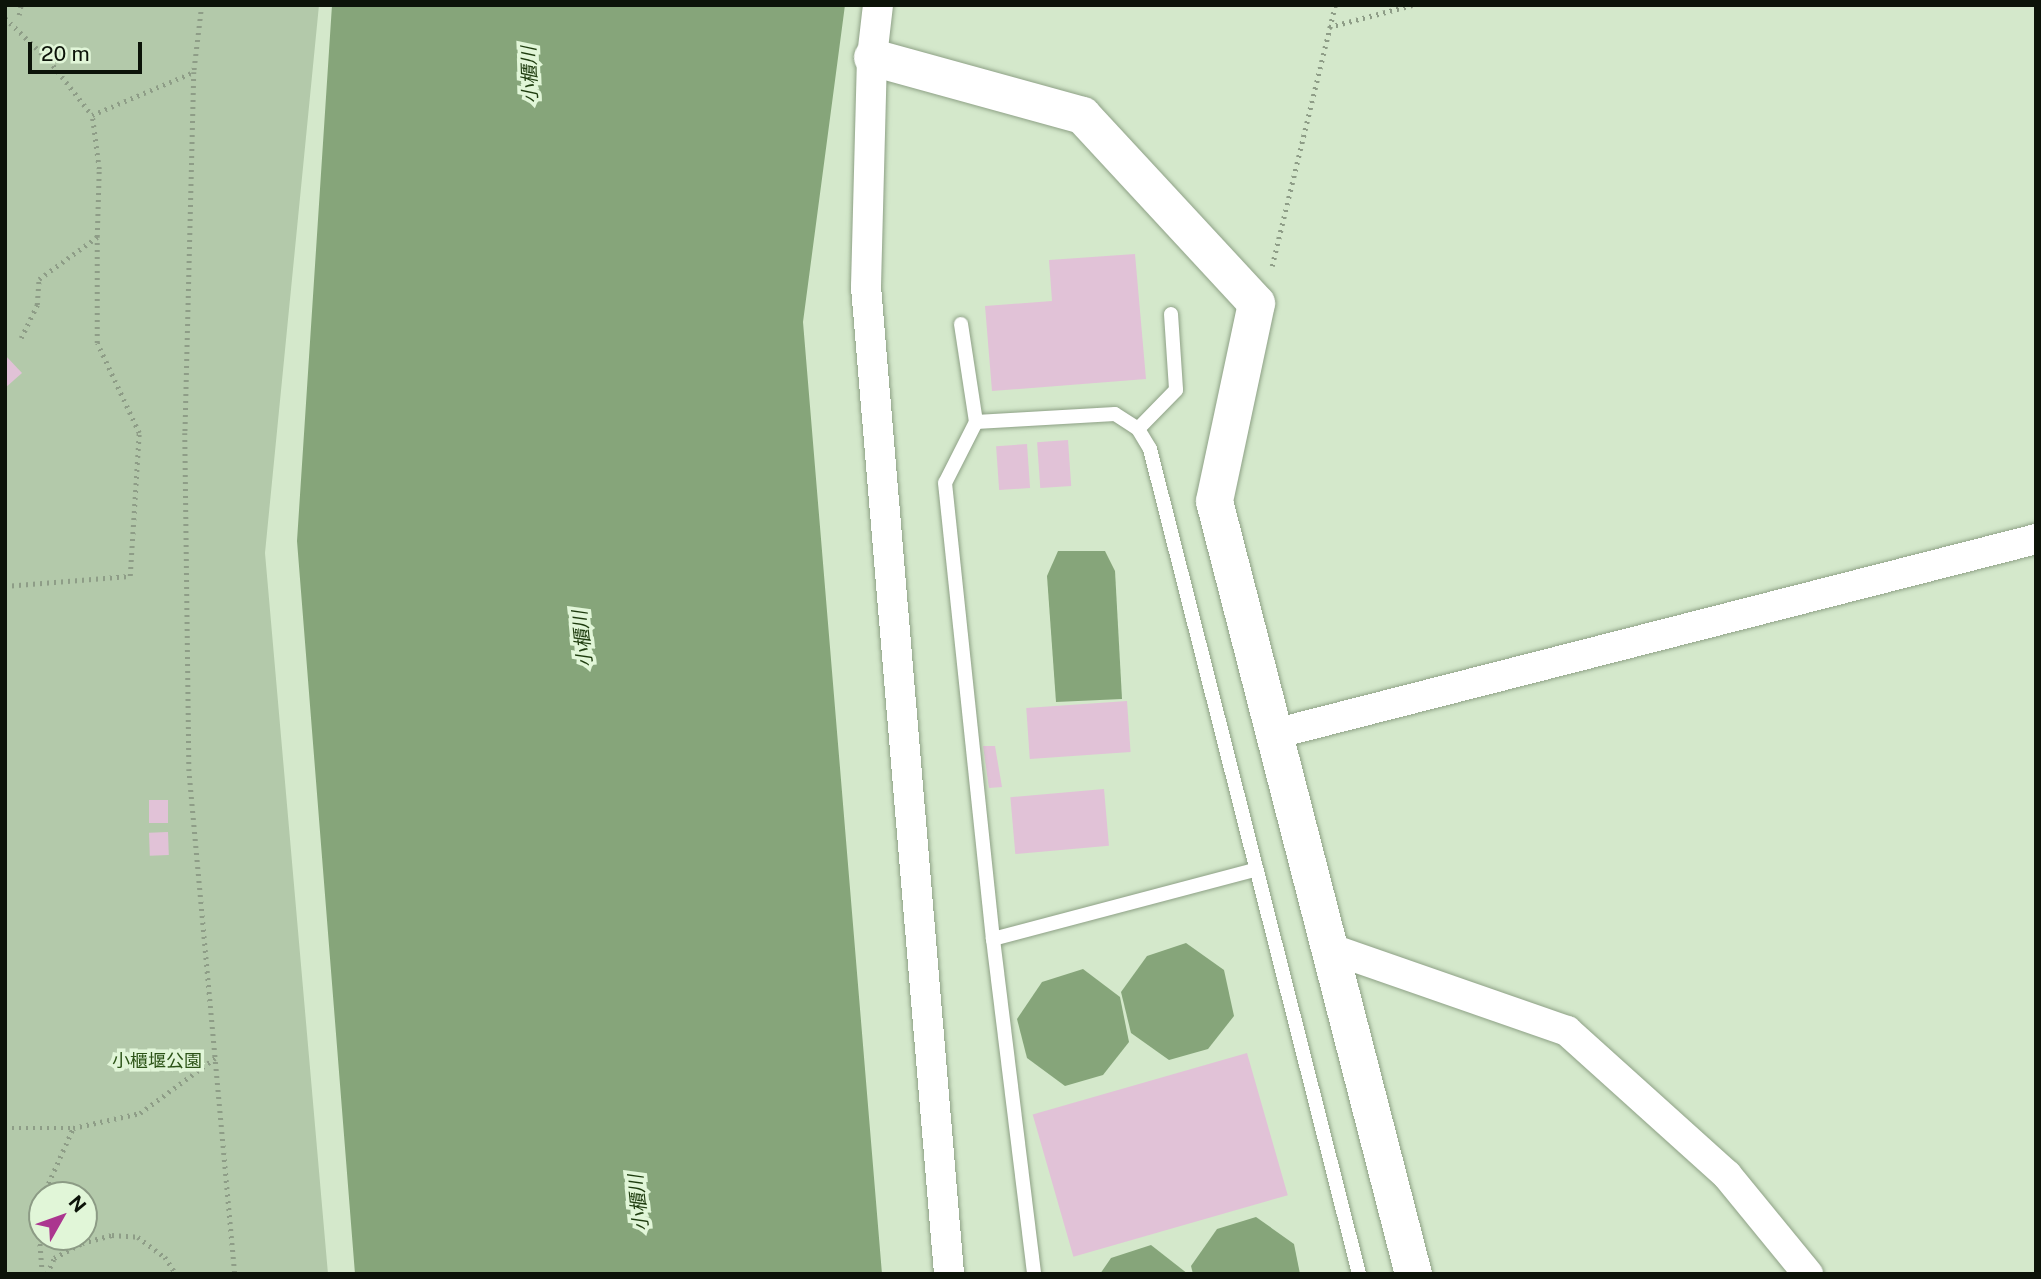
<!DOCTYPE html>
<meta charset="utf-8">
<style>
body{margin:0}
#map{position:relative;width:2041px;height:1279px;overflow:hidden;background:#d4e8cb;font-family:"Public Sans","Noto Sans JP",sans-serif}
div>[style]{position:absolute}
.green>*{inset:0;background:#b3c9aa}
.water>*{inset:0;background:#86a57a}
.building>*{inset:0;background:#e1c2d7;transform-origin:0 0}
.path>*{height:4.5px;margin-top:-2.25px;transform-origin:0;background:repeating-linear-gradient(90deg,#8e9d87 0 2px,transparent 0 7px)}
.roads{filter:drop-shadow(0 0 2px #8ea186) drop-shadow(0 0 2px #8ea186)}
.service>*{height:14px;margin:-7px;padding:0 7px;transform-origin:7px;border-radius:7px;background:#fff}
.minor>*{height:30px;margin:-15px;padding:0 15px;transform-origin:15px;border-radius:15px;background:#fff}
.tertiary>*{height:37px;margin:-18.5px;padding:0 18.5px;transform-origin:18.5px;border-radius:18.5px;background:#fff}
span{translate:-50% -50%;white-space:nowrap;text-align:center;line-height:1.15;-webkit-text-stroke:7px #e1f6d8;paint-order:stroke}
.park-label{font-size:18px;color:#2b5316}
.water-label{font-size:19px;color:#1e3c0e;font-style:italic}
.frame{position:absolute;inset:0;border:7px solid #0c1309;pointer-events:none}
.north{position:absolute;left:28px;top:1181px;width:70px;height:70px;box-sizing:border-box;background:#e1f6d8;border:2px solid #8c9b85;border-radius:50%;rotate:50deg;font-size:19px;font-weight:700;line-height:28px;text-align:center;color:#0c1309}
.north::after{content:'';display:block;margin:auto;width:24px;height:32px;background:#ab368f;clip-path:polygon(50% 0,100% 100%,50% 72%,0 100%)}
.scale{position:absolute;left:28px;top:42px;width:114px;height:32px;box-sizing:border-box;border:4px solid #0c1309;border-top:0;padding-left:9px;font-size:21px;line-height:24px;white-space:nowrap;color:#0c1309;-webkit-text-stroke:5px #e1f6d8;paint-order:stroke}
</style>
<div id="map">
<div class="green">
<i style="clip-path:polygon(evenodd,5px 5px,319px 5px,265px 553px,328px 1274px,5px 1274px,5px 5px,42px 1195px,84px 1195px,84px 1237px,42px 1237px,42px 1195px)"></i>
</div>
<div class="water">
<i style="clip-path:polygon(332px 5px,845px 5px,803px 322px,882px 1274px,355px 1274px,297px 541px)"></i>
<i style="clip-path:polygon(1058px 551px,1105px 551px,1115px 571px,1122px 699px,1056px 702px,1047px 576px)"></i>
<i style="clip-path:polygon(1186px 943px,1224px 970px,1234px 1016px,1208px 1049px,1169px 1060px,1131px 1033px,1121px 992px,1147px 956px)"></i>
<i style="clip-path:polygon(1083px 969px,1120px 997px,1129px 1042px,1103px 1075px,1065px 1086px,1027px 1058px,1017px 1019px,1042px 982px)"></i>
<i style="clip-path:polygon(1256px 1217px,1294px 1244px,1300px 1274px,1193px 1274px,1191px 1266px,1217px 1229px)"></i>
<i style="clip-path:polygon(1151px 1245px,1188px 1274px,1100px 1274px,1111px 1258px)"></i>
</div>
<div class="building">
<i style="clip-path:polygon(1135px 254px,1146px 379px,992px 391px,985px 306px,1052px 301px,1049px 260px)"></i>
<i style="clip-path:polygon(5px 355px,22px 373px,5px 388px)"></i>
<i style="left:1068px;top:440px;width:46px;height:31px;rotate:86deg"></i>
<i style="left:1027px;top:444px;width:44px;height:31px;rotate:86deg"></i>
<i style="left:1127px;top:701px;width:51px;height:101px;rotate:86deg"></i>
<i style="clip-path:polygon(983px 746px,995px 746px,1002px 787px,989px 788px)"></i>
<i style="left:1104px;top:789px;width:57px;height:94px;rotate:85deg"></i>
<i style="left:149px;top:800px;width:19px;height:23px"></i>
<i style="left:168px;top:832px;width:23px;height:19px;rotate:88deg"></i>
<i style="left:1247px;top:1053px;width:148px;height:223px;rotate:74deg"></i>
</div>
<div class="path">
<i style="left:202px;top:5px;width:67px;rotate:96.8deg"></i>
<i style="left:194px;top:72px;width:361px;rotate:91.4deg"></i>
<i style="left:185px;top:433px;width:336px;rotate:89.3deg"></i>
<i style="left:189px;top:769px;width:507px;rotate:84.8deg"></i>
<i style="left:19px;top:15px;width:10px;rotate:-79deg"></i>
<i style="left:5px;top:18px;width:61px;rotate:43.7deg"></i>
<i style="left:49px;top:60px;width:70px;rotate:52deg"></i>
<i style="left:92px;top:115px;width:111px;rotate:-22.9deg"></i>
<i style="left:1329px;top:27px;width:86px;rotate:-14.8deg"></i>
<i style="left:1272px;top:266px;width:268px;rotate:-76.4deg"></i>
<i style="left:21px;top:338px;width:37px;rotate:-64deg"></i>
<i style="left:37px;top:305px;width:26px;rotate:-86deg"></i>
<i style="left:39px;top:279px;width:72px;rotate:-35.9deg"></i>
<i style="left:97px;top:237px;width:68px;rotate:-88.3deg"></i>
<i style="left:99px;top:169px;width:54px;rotate:-97.4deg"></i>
<i style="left:5px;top:586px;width:125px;rotate:-4.6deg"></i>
<i style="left:130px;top:576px;width:143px;rotate:-86.4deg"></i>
<i style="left:139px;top:433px;width:99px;rotate:-115deg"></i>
<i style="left:97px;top:343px;width:106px;rotate:-90deg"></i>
<i style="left:5px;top:1128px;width:68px"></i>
<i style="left:73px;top:1128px;width:69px;rotate:-12.6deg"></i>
<i style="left:140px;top:1113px;width:93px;rotate:-36.3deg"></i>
<i style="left:42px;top:1274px;width:65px;rotate:-94.4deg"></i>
<i style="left:37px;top:1209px;width:89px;rotate:-66deg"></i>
<i style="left:47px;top:1274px;width:17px;rotate:-66deg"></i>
<i style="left:54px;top:1258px;width:32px;rotate:-28deg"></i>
<i style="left:82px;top:1243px;width:31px;rotate:-15deg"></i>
<i style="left:112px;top:1235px;width:26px;rotate:4deg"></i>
<i style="left:138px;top:1237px;width:34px;rotate:37deg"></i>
<i style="left:165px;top:1257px;width:20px;rotate:57deg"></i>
</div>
<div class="roads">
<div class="service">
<i style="left:1171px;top:314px;width:76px;rotate:86.2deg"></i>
<i style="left:1176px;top:390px;width:54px;rotate:134.3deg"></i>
<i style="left:1138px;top:429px;width:23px;rotate:59deg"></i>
<i style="left:1150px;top:449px;width:851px;rotate:75.78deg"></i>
<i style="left:961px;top:324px;width:99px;rotate:81.3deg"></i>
<i style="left:976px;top:422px;width:139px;rotate:-3.3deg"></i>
<i style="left:1115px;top:414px;width:27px;rotate:33deg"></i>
<i style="left:976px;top:422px;width:68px;rotate:116.9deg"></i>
<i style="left:945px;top:483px;width:459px;rotate:84deg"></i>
<i style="left:993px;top:939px;width:271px;rotate:-14.8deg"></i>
<i style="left:993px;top:939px;width:337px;rotate:83deg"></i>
</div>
<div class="minor">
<i style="left:878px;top:5px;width:52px;rotate:96.6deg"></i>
<i style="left:872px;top:57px;width:230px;rotate:91.5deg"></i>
<i style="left:866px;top:287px;width:990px;rotate:85.19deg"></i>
<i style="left:1274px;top:734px;width:787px;rotate:-14.35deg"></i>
<i style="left:1329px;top:948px;width:252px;rotate:19.2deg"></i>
<i style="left:1567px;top:1031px;width:215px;rotate:42deg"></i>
<i style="left:1727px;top:1175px;width:128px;rotate:50.7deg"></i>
</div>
<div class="tertiary">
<i style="left:872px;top:57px;width:218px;rotate:15.4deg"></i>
<i style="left:1082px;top:115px;width:256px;rotate:47.2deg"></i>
<i style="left:1256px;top:303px;width:202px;rotate:102deg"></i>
<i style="left:1214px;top:501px;width:798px;rotate:75.56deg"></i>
</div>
</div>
<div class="park-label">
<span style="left:157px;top:1061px">小櫃堰公園</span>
</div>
<div class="water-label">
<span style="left:530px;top:75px;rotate:-92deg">小櫃川</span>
<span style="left:583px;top:639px;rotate:-96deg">小櫃川</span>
<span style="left:639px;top:1203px;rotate:-96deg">小櫃川</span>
</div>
<div class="frame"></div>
<div class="north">N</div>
<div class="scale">20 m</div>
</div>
